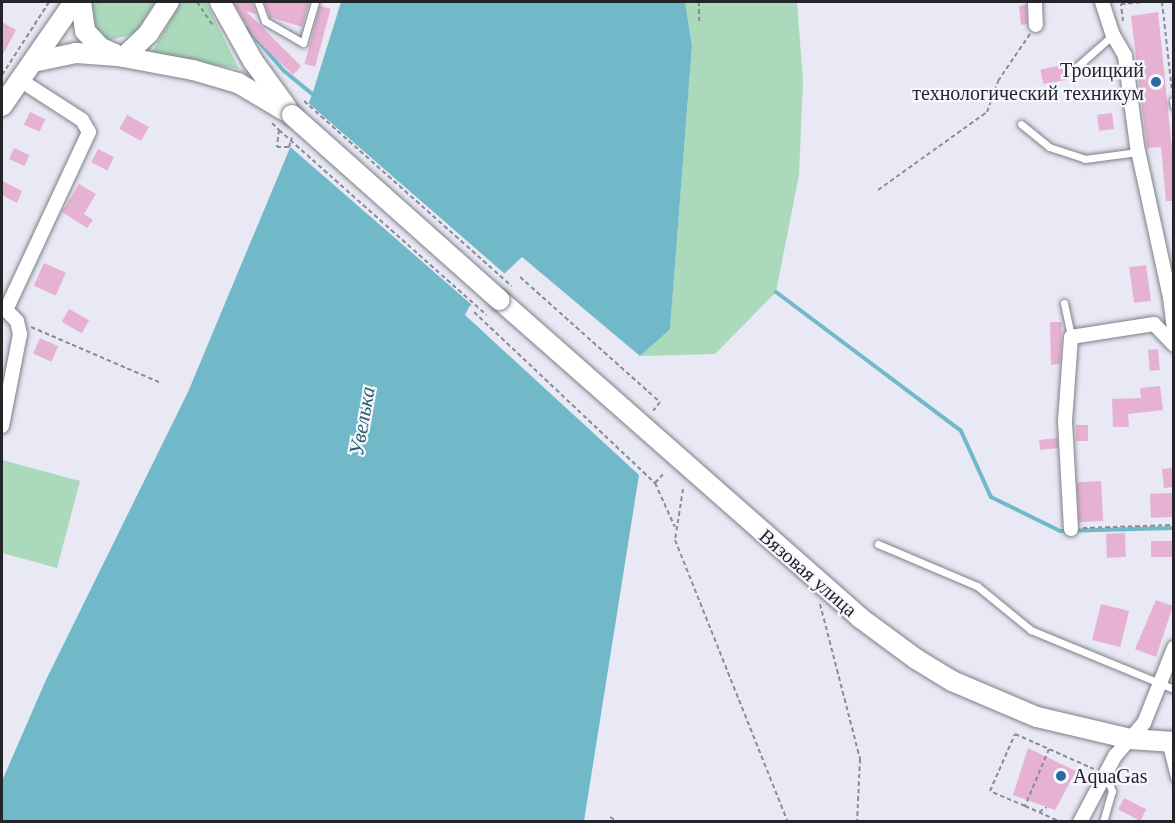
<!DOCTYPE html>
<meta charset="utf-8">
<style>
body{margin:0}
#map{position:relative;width:1175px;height:823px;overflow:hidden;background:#e8e9f4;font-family:Georgia,serif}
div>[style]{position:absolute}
.green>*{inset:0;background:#abd9bb}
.water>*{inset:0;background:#71b9c9}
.pier>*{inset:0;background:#e8e9f4;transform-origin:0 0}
.stream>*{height:4px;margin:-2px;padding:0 2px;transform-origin:2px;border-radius:2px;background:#71b9c9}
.building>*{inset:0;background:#e6b1d2;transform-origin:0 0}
.path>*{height:2px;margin-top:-1px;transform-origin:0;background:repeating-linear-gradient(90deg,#8b8b93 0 4.5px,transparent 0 7.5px)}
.roads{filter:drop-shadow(0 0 2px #7e7f88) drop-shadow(0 0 2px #7e7f88)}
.lane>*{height:7px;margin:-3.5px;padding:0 3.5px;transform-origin:3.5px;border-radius:3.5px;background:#fff}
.street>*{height:14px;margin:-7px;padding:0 7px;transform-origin:7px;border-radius:7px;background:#fff}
.secondary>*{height:20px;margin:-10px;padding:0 10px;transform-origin:10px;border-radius:10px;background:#fff}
.path-bridge>*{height:2px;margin-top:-1px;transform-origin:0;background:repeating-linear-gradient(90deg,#8b8b93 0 4.5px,transparent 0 7.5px)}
.bridges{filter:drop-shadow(0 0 2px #7e7f88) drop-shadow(0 0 2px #7e7f88)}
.secondary-bridge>*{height:20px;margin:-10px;padding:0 10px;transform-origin:10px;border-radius:10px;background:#fff}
.dots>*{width:16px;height:16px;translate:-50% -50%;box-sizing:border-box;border:3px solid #f6f7ff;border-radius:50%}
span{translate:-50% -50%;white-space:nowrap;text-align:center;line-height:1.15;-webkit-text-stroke:4.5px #f6f7ff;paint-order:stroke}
.poi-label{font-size:20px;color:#252529}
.right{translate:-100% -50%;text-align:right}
.left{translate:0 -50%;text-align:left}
.street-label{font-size:20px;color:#252529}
.water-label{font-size:21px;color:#25606c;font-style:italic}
.frame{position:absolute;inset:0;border:3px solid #252529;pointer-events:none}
</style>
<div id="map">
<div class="green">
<i style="clip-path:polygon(88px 2px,155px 2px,135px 34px,110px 40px,98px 36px,90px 26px)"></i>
<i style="clip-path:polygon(181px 2px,206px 2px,239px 69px,151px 54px)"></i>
<i style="clip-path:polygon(685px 2px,797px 2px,803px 81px,799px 175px,776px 292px,715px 354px,640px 356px,670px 328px,692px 46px)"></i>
<i style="clip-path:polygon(2px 460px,80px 481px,57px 568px,2px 553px)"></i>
</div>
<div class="water">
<i style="clip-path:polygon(341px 2px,685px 2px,692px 46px,670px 329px,640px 356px,522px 257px,469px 307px,465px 315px,639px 475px,584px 821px,2px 822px,2px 781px,45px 682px,188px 392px,312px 95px)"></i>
</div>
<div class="pier">
<i style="left:306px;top:101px;width:264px;height:45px;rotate:41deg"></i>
</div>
<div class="stream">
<i style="left:243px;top:31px;width:5px;rotate:-37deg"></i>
<i style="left:247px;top:28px;width:57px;rotate:49.3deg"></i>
<i style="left:284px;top:71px;width:41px;rotate:39.1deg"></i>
<i style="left:776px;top:292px;width:231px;rotate:36.9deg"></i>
<i style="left:961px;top:431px;width:72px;rotate:65.6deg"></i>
<i style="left:991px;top:497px;width:77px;rotate:26.2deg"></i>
<i style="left:1060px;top:531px;width:114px;rotate:-1.5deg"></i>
</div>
<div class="building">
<i style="clip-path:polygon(233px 2px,252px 2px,256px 14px,246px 11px,301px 66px,293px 75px,252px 35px)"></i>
<i style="clip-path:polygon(264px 2px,309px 3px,302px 27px,270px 17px)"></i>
<i style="clip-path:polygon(1026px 5px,1027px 24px,1021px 25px,1019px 6px)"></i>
<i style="left:320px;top:6px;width:11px;height:60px;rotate:15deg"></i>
<i style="clip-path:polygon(1158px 12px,1173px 159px,1173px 201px,1166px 201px,1161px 147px,1147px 148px,1131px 16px)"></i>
<i style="clip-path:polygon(2px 22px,16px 30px,2px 56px)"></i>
<i style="left:1064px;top:65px;width:15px;height:24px;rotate:79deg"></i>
<i style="left:30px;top:112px;width:17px;height:14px;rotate:25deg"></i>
<i style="left:1112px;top:113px;width:16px;height:15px;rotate:83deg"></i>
<i style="left:127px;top:115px;width:25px;height:16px;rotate:29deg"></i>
<i style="left:14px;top:148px;width:17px;height:12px;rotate:25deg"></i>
<i style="left:98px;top:149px;width:18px;height:15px;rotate:27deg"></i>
<i style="clip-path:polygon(2px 181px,22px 191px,17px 203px,2px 195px)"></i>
<i style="clip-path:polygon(79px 184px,96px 194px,84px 214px,93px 220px,87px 228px,62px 212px)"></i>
<i style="left:44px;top:263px;width:24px;height:25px;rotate:24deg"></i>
<i style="left:1146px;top:265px;width:36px;height:17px;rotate:82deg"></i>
<i style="left:69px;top:309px;width:23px;height:15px;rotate:29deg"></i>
<i style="clip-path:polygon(1050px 322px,1062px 322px,1060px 364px,1051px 365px)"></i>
<i style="left:40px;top:338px;width:20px;height:17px;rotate:24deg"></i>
<i style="left:1158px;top:349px;width:21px;height:10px;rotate:85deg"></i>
<i style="clip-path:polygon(1160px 386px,1163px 410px,1128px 414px,1129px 427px,1113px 427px,1112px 399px,1141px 398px,1140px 388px)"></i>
<i style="left:1076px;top:425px;width:12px;height:16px"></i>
<i style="left:1057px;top:438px;width:10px;height:18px;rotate:84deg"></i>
<i style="clip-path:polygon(1173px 468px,1173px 487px,1164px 488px,1162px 469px)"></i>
<i style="left:1101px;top:481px;width:40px;height:24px;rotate:87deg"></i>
<i style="left:1172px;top:493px;width:24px;height:22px;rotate:88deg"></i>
<i style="left:1125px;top:533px;width:24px;height:19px;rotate:88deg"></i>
<i style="left:1173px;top:541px;width:16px;height:22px;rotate:90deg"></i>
<i style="clip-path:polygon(1156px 600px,1173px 606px,1156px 657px,1135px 649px)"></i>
<i style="left:1101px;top:604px;width:29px;height:37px;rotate:14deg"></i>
<i style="clip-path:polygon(1028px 748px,1076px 771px,1055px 810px,1013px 795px)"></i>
<i style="left:1124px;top:798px;width:25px;height:13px;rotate:27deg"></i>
</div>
<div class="path">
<i style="left:197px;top:2px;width:27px;rotate:56deg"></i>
<i style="left:699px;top:2px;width:22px;rotate:90deg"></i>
<i style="left:1162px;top:2px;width:90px;rotate:83.6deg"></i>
<i style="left:1123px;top:21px;width:17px;rotate:-97deg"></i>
<i style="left:1121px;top:4px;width:23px;rotate:-5deg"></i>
<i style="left:2px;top:75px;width:87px;rotate:-57.2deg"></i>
<i style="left:304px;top:101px;width:278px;rotate:41.7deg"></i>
<i style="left:272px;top:123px;width:10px;rotate:45deg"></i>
<i style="left:279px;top:130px;width:17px;rotate:97deg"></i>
<i style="left:277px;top:147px;width:12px"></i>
<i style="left:289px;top:147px;width:10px;rotate:-73deg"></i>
<i style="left:878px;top:190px;width:134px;rotate:-35.6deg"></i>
<i style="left:987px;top:112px;width:33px;rotate:-70deg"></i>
<i style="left:998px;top:81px;width:57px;rotate:-55.8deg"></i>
<i style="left:520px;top:277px;width:188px;rotate:41.8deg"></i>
<i style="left:660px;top:402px;width:11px;rotate:128deg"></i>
<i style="left:474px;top:312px;width:249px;rotate:43.4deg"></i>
<i style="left:655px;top:483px;width:48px;rotate:65.6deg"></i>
<i style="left:31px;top:327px;width:142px;rotate:23.3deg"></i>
<i style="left:655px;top:483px;width:13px;rotate:-48deg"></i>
<i style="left:683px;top:489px;width:52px;rotate:98.9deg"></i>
<i style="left:675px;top:540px;width:304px;rotate:68.2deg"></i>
<i style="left:1083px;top:528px;width:91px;rotate:-1.9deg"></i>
<i style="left:820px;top:604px;width:160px;rotate:75.5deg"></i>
<i style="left:860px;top:759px;width:63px;rotate:92.7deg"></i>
<i style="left:1049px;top:749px;width:62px;rotate:112.8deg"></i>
<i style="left:1025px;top:806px;width:39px;rotate:24deg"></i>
<i style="left:1025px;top:806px;width:38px;rotate:-157deg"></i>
<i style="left:990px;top:791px;width:62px;rotate:-66.3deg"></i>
<i style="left:1015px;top:734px;width:86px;rotate:23.9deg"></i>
<i style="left:1039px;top:812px;width:9px;rotate:-32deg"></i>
<i style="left:610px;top:817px;width:10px;rotate:29deg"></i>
</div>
<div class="roads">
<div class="lane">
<i style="left:258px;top:2px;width:20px;rotate:70deg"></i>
<i style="left:265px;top:21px;width:44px;rotate:30.1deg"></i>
<i style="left:303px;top:43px;width:43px;rotate:-73.7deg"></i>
<i style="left:1072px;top:71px;width:55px;rotate:-41.3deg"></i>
<i style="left:1173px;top:101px;width:5px;rotate:79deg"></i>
<i style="left:1021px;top:124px;width:36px;rotate:39deg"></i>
<i style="left:1049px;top:147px;width:38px;rotate:18deg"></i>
<i style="left:1085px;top:159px;width:53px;rotate:-7.5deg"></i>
<i style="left:1064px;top:303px;width:35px;rotate:78deg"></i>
<i style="left:878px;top:544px;width:108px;rotate:23deg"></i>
<i style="left:977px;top:586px;width:70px;rotate:39.2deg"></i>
<i style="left:1031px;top:630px;width:155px;rotate:22.4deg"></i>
<i style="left:1166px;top:745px;width:34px;rotate:76deg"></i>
<i style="left:1103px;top:822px;width:32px;rotate:-74deg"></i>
<i style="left:1112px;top:791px;width:16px;rotate:-112deg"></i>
</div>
<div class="street">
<i style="left:1035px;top:2px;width:23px;rotate:88deg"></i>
<i style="left:1102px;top:2px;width:35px;rotate:72deg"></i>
<i style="left:1113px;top:35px;width:24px;rotate:60deg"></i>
<i style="left:1125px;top:56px;width:91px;rotate:82.4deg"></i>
<i style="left:1137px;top:146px;width:155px;rotate:77.7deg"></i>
<i style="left:1170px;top:297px;width:34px;rotate:83deg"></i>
<i style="left:2px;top:426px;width:94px;rotate:-78.9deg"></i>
<i style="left:20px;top:334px;width:13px;rotate:-103deg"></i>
<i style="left:17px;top:321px;width:16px;rotate:-135deg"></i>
<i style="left:6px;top:310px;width:196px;rotate:-65deg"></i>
<i style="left:89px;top:132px;width:14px;rotate:-120deg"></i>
<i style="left:82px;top:120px;width:74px;rotate:-147.2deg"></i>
<i style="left:1071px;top:529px;width:108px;rotate:-93.2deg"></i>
<i style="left:1065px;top:421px;width:84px;rotate:-85.9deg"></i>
<i style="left:1071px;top:337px;width:84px;rotate:-8.9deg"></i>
<i style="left:1154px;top:324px;width:29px;rotate:46deg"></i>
<i style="left:1080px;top:822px;width:75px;rotate:-62.1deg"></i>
<i style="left:1115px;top:756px;width:44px;rotate:-48.7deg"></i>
<i style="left:1144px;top:723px;width:81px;rotate:-68.2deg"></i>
</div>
<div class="secondary">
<i style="left:81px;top:2px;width:29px;rotate:82deg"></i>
<i style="left:85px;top:31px;width:23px;rotate:47deg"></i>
<i style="left:101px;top:48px;width:15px;rotate:23deg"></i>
<i style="left:220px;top:2px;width:68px;rotate:60.8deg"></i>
<i style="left:253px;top:61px;width:58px;rotate:54.1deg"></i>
<i style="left:124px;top:57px;width:33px;rotate:-44deg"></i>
<i style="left:148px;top:34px;width:38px;rotate:-57deg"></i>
<i style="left:33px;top:62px;width:44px;rotate:-11.8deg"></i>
<i style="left:76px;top:53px;width:42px;rotate:4.1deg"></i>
<i style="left:118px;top:56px;width:76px;rotate:10.6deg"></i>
<i style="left:193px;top:70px;width:47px;rotate:16.1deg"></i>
<i style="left:238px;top:83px;width:63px;rotate:30.7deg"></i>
<i style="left:2px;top:106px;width:126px;rotate:-55.3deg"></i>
<i style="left:500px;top:300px;width:479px;rotate:41.4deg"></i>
<i style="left:859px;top:617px;width:71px;rotate:36.4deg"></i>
<i style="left:916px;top:659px;width:42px;rotate:31.4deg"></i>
<i style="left:952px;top:681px;width:92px;rotate:23deg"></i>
<i style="left:1037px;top:717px;width:96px;rotate:13.3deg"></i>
<i style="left:1130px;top:739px;width:44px;rotate:3.9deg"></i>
</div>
</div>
<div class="path-bridge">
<i style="left:279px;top:130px;width:278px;rotate:41.7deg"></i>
</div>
<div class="bridges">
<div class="secondary-bridge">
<i style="left:292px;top:115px;width:278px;rotate:41.7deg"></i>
</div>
</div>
<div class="dots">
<i style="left:1156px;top:82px;background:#2a6ca2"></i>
<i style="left:1061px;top:776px;background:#2a6ca2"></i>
</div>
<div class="poi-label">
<span class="right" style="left:1144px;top:82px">Троицкий<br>технологический техникум</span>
<span class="left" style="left:1073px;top:776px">AquaGas</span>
</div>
<div class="street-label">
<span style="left:808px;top:573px;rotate:41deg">Вязовая улица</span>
</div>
<div class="water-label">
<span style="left:362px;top:421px;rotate:-80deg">Увелька</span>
</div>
<div class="frame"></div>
</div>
